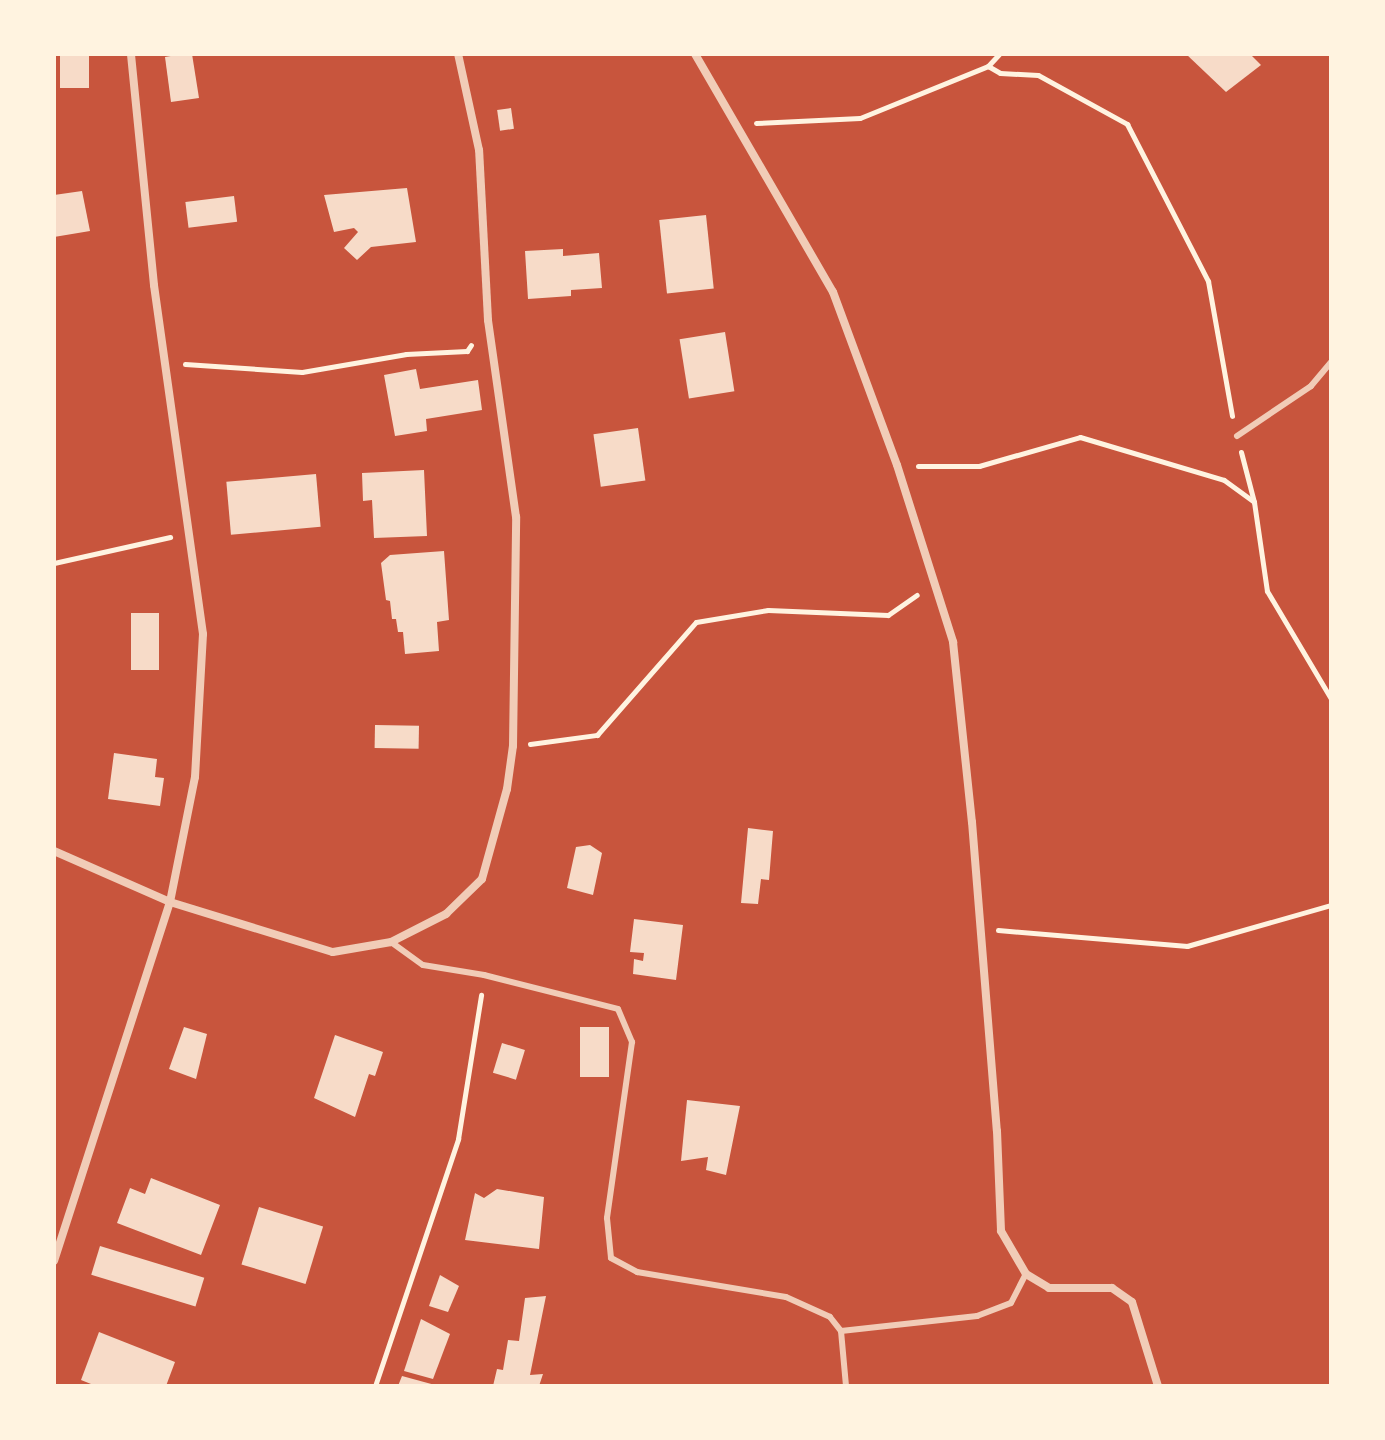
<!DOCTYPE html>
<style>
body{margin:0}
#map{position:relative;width:1385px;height:1440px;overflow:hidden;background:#c8553d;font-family:"Titillium Web",sans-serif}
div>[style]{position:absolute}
.building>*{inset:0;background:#f7dbc8;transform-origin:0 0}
.path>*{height:5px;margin:-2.5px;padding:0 2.5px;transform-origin:2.5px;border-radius:2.5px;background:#fff3e0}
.service>*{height:6px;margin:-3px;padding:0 3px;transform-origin:3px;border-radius:3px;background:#f1ccb7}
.minor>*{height:8px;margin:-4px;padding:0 4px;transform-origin:4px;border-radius:4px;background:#f1ccb7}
span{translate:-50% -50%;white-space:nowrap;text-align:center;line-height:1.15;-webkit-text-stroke:6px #fff3e0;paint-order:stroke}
.frame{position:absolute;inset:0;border:56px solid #fff3e0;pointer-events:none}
</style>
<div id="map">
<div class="building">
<i style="left:60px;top:54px;width:29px;height:34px"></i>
<i style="clip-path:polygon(182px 54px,192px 54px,199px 98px,171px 102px,165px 57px)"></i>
<i style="clip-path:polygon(1186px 54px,1250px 54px,1261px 65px,1226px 92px)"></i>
<i style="left:511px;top:108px;width:21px;height:14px;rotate:82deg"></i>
<i style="clip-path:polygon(407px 188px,416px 242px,371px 247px,357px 260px,344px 248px,358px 232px,354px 228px,334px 232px,324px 195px)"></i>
<i style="clip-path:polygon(82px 191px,90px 231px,54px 237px,54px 195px)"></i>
<i style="left:234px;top:196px;width:26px;height:49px;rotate:83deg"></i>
<i style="left:706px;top:215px;width:74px;height:47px;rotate:84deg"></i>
<i style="clip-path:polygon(563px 249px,563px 256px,599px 253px,602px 288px,571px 290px,571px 296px,528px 299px,525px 251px)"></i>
<i style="left:725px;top:332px;width:60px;height:46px;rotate:81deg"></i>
<i style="clip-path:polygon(416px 369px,420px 389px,478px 380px,482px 410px,426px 419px,427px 431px,395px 436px,384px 375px)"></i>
<i style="left:638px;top:428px;width:53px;height:45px;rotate:82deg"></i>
<i style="clip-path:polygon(424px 470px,427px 536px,374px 538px,372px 500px,363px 501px,362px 473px)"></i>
<i style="left:316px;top:474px;width:53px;height:90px;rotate:85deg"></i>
<i style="clip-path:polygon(444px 551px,449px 620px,437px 622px,439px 651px,405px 654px,403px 632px,398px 632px,396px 619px,392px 619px,390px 601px,386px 600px,381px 563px,390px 555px)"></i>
<i style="left:131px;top:613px;width:28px;height:57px"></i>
<i style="left:375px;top:725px;width:44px;height:23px;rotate:1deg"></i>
<i style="clip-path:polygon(114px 753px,157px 759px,155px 777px,164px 778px,160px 806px,108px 799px)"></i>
<i style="clip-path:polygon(748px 828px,773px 831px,769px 880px,761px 879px,758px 904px,741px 903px)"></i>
<i style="clip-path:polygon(590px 845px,602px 853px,593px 895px,567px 888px,576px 847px)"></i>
<i style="clip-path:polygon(634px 919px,683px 925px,676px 980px,633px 974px,634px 959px,643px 961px,644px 953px,630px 952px)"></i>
<i style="clip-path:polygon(184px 1027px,207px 1034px,196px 1079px,169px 1069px)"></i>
<i style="left:580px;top:1027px;width:29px;height:50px"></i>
<i style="clip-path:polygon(335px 1035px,383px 1052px,375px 1076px,369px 1074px,355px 1117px,314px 1098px)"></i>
<i style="left:502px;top:1043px;width:24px;height:31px;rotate:17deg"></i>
<i style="clip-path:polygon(687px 1100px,740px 1106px,726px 1175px,706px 1170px,708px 1157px,681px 1161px)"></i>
<i style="clip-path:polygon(151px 1178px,220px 1205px,201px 1255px,117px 1223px,130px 1188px,145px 1194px)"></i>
<i style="clip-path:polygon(497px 1189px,544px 1197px,539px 1249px,465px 1240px,475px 1193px,484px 1198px)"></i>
<i style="left:259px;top:1207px;width:67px;height:60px;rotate:17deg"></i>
<i style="left:100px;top:1246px;width:109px;height:30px;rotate:17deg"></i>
<i style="clip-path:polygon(440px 1275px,459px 1286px,448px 1312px,429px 1306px)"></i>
<i style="clip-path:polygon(546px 1296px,530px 1375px,543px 1374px,539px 1386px,493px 1386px,497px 1369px,503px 1370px,508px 1340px,519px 1341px,525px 1298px)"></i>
<i style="clip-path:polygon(421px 1319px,450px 1334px,433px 1379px,404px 1371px)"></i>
<i style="clip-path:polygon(99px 1332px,175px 1362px,166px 1386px,96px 1386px,81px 1380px)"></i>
<i style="clip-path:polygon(402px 1376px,435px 1385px,435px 1386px,398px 1386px)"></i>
</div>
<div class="path">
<i style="left:988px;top:66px;width:14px;rotate:30deg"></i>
<i style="left:1000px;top:73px;width:38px;rotate:3deg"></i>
<i style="left:1038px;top:75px;width:102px;rotate:28.8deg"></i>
<i style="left:1127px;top:124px;width:177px;rotate:62.7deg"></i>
<i style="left:1208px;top:281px;width:137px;rotate:79.9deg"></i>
<i style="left:756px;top:123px;width:104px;rotate:-2.8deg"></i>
<i style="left:860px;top:118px;width:138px;rotate:-22.1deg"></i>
<i style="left:988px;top:66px;width:16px;rotate:-47deg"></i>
<i style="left:185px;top:364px;width:117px;rotate:3.9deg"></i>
<i style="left:302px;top:372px;width:106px;rotate:-9.8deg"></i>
<i style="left:406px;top:354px;width:61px;rotate:-2.8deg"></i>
<i style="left:467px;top:351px;width:7px;rotate:-56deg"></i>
<i style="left:1241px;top:452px;width:52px;rotate:75.4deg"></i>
<i style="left:1254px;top:502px;width:90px;rotate:81.7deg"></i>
<i style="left:1267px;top:591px;width:126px;rotate:59.3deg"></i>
<i style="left:918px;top:466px;width:61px"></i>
<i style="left:979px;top:466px;width:105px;rotate:-16deg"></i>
<i style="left:1080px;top:437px;width:150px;rotate:16.6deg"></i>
<i style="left:1224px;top:480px;width:37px;rotate:36deg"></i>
<i style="left:54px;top:563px;width:119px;rotate:-12.6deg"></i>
<i style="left:530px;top:744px;width:68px;rotate:-7.7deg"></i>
<i style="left:597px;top:735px;width:150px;rotate:-48.8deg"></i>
<i style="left:696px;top:622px;width:73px;rotate:-9.5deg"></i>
<i style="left:768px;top:610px;width:120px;rotate:2.4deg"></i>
<i style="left:888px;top:615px;width:35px;rotate:-35deg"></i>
<i style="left:998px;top:930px;width:190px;rotate:4.8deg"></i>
<i style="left:1187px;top:946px;width:150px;rotate:-15.9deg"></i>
<i style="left:375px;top:1386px;width:261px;rotate:-71.4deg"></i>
<i style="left:458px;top:1139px;width:146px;rotate:-80.9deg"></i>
</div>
<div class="service">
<i style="left:1237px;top:436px;width:89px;rotate:-34deg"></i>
<i style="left:1311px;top:386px;width:31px;rotate:-50deg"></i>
<i style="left:391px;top:942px;width:39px;rotate:36deg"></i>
<i style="left:423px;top:965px;width:62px;rotate:9.3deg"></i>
<i style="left:484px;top:975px;width:138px;rotate:14.2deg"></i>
<i style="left:618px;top:1009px;width:36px;rotate:67deg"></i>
<i style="left:632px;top:1042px;width:178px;rotate:98.1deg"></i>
<i style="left:607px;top:1218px;width:40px;rotate:84.3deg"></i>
<i style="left:611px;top:1258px;width:30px;rotate:28deg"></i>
<i style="left:637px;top:1272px;width:151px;rotate:9.5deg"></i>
<i style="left:786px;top:1297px;width:48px;rotate:24.4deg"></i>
<i style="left:830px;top:1317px;width:18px;rotate:52deg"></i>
<i style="left:841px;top:1331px;width:55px;rotate:84.8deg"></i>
<i style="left:841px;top:1331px;width:137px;rotate:-6.3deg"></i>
<i style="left:977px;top:1316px;width:36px;rotate:-21deg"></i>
<i style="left:1011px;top:1303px;width:33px;rotate:-63deg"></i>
</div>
<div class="minor">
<i style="left:695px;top:54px;width:275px;rotate:59.9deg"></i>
<i style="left:833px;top:292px;width:184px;rotate:69.7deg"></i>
<i style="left:897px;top:465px;width:186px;rotate:72.4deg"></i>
<i style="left:953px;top:642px;width:181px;rotate:84deg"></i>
<i style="left:972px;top:822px;width:310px;rotate:85.4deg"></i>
<i style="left:997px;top:1131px;width:100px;rotate:87.7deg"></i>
<i style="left:1001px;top:1231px;width:50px;rotate:59.8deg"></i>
<i style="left:1026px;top:1274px;width:27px;rotate:31deg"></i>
<i style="left:1049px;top:1288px;width:63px"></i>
<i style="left:1112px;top:1288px;width:24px;rotate:35deg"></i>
<i style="left:1132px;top:1302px;width:88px;rotate:72.8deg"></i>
<i style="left:54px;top:851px;width:127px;rotate:23.7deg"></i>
<i style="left:170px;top:902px;width:170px;rotate:17.1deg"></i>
<i style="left:333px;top:952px;width:59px;rotate:-9.8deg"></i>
<i style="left:391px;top:942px;width:62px;rotate:-27deg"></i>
<i style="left:446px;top:914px;width:50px;rotate:-44.2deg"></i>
<i style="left:482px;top:879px;width:93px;rotate:-74.5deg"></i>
<i style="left:507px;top:789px;width:43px;rotate:-82.1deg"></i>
<i style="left:513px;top:746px;width:229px;rotate:-89.2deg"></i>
<i style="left:516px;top:517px;width:199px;rotate:-98.1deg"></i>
<i style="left:488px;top:320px;width:170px;rotate:-93deg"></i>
<i style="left:479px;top:150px;width:98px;rotate:-102.3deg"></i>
<i style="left:54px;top:1261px;width:377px;rotate:-72.1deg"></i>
<i style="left:170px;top:902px;width:127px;rotate:-78.7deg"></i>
<i style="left:195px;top:777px;width:143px;rotate:-86.8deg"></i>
<i style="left:203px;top:634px;width:352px;rotate:-98deg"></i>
<i style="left:154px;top:285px;width:232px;rotate:-95.7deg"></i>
</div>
<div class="frame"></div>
</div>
